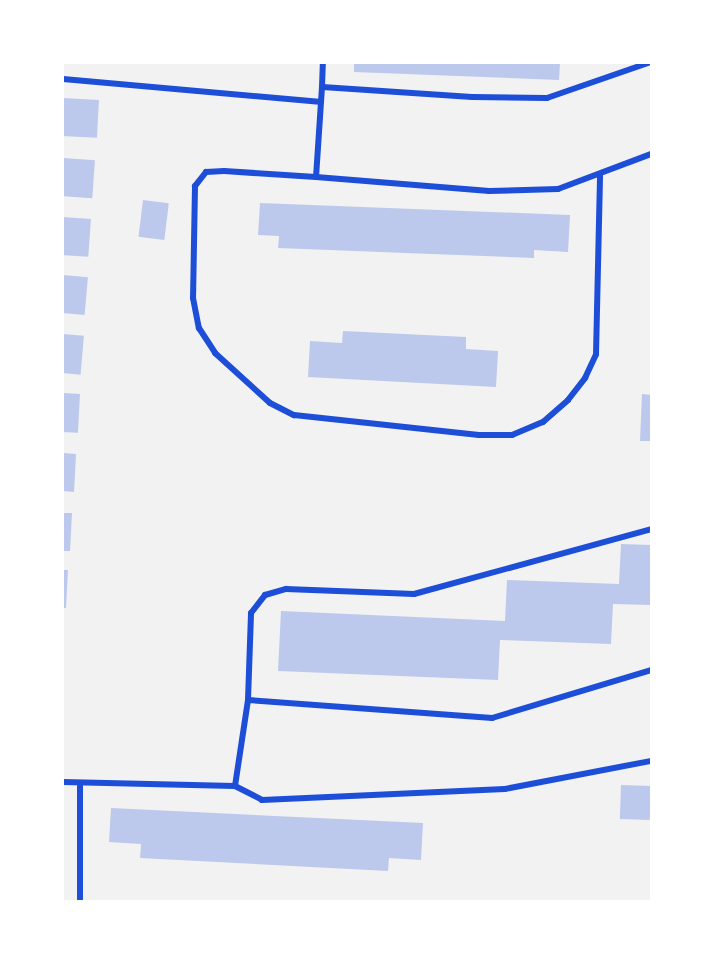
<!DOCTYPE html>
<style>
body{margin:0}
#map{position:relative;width:714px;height:964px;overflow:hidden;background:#f2f2f2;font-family:Manrope,sans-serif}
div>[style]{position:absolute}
.building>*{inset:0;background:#bdc9ec;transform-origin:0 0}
.minor>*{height:6px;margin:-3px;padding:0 3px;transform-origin:3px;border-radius:3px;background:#1d4ed8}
span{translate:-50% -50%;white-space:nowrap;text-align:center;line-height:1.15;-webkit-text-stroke:5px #fff;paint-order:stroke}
.frame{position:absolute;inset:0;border:64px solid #fff;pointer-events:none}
</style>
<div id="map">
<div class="building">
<i style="clip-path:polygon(354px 63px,560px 63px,559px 80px,354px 72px)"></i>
<i style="left:63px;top:98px;width:36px;height:38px;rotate:3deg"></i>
<i style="left:63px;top:158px;width:32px;height:38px;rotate:4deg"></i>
<i style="left:143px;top:200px;width:26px;height:37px;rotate:7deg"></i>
<i style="clip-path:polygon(260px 203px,570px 215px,568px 252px,534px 250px,534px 258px,278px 248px,279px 236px,258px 235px)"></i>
<i style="left:63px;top:217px;width:28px;height:38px;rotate:4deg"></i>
<i style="left:63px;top:275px;width:25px;height:38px;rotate:5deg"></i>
<i style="clip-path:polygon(343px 331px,466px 337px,466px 349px,498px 351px,496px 387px,308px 377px,310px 341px,342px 343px)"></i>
<i style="left:63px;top:334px;width:21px;height:39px;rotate:5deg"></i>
<i style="left:63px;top:393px;width:17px;height:39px;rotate:3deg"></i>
<i style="clip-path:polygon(642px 394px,651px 395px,651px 441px,640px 441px)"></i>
<i style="clip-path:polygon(63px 453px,76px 454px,74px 492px,63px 491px)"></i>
<i style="clip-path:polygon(63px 513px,72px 513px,70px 551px,63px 551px)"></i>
<i style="clip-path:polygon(621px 544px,651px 545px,651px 605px,613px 604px,611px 644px,500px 640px,498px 680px,278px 671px,281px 611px,505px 621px,507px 580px,619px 584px)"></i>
<i style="clip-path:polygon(63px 570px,68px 570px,66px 608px,63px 608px)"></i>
<i style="left:621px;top:785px;width:30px;height:34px;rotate:2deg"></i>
<i style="clip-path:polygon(111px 808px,423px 823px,421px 860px,389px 858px,388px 871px,140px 858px,141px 844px,109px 842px)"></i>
</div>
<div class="minor">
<i style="left:648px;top:63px;width:107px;rotate:160.9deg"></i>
<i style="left:547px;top:98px;width:75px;rotate:-179.2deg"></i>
<i style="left:472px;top:97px;width:150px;rotate:-176.2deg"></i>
<i style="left:322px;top:87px;width:90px;rotate:93.8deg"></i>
<i style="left:316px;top:177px;width:174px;rotate:4.6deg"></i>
<i style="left:489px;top:191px;width:69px;rotate:-1.7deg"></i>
<i style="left:558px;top:189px;width:99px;rotate:-20.6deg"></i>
<i style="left:63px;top:79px;width:257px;rotate:5.1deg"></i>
<i style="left:322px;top:87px;width:24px;rotate:-88deg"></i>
<i style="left:316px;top:177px;width:92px;rotate:-176.3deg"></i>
<i style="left:224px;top:171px;width:18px;rotate:177deg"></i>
<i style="left:206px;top:172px;width:18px;rotate:128deg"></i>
<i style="left:195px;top:186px;width:112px;rotate:91deg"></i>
<i style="left:193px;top:298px;width:31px;rotate:79deg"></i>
<i style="left:199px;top:328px;width:30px;rotate:57deg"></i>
<i style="left:215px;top:353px;width:74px;rotate:42.3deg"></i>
<i style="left:270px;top:403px;width:27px;rotate:27deg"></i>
<i style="left:294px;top:415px;width:186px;rotate:6.2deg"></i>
<i style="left:479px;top:435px;width:33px"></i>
<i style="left:512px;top:435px;width:34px;rotate:-23deg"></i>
<i style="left:543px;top:422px;width:33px;rotate:-41deg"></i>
<i style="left:568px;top:400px;width:28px;rotate:-52deg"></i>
<i style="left:585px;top:378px;width:26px;rotate:-65deg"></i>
<i style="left:596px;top:354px;width:178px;rotate:-88.7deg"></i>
<i style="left:248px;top:700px;width:87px;rotate:-88deg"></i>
<i style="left:251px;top:613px;width:23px;rotate:-52deg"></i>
<i style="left:265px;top:595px;width:22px;rotate:-16deg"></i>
<i style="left:286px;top:589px;width:128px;rotate:2.2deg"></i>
<i style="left:414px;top:594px;width:246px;rotate:-15.3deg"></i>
<i style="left:63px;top:782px;width:172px;rotate:1.3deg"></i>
<i style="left:235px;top:786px;width:30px;rotate:27deg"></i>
<i style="left:262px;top:800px;width:243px;rotate:-2.6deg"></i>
<i style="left:505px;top:789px;width:149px;rotate:-10.9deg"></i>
<i style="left:235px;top:786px;width:87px;rotate:-81.4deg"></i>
<i style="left:248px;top:700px;width:245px;rotate:4.2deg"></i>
<i style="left:492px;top:718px;width:166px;rotate:-16.8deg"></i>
<i style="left:80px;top:901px;width:118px;rotate:-90deg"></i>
</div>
<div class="frame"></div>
</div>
